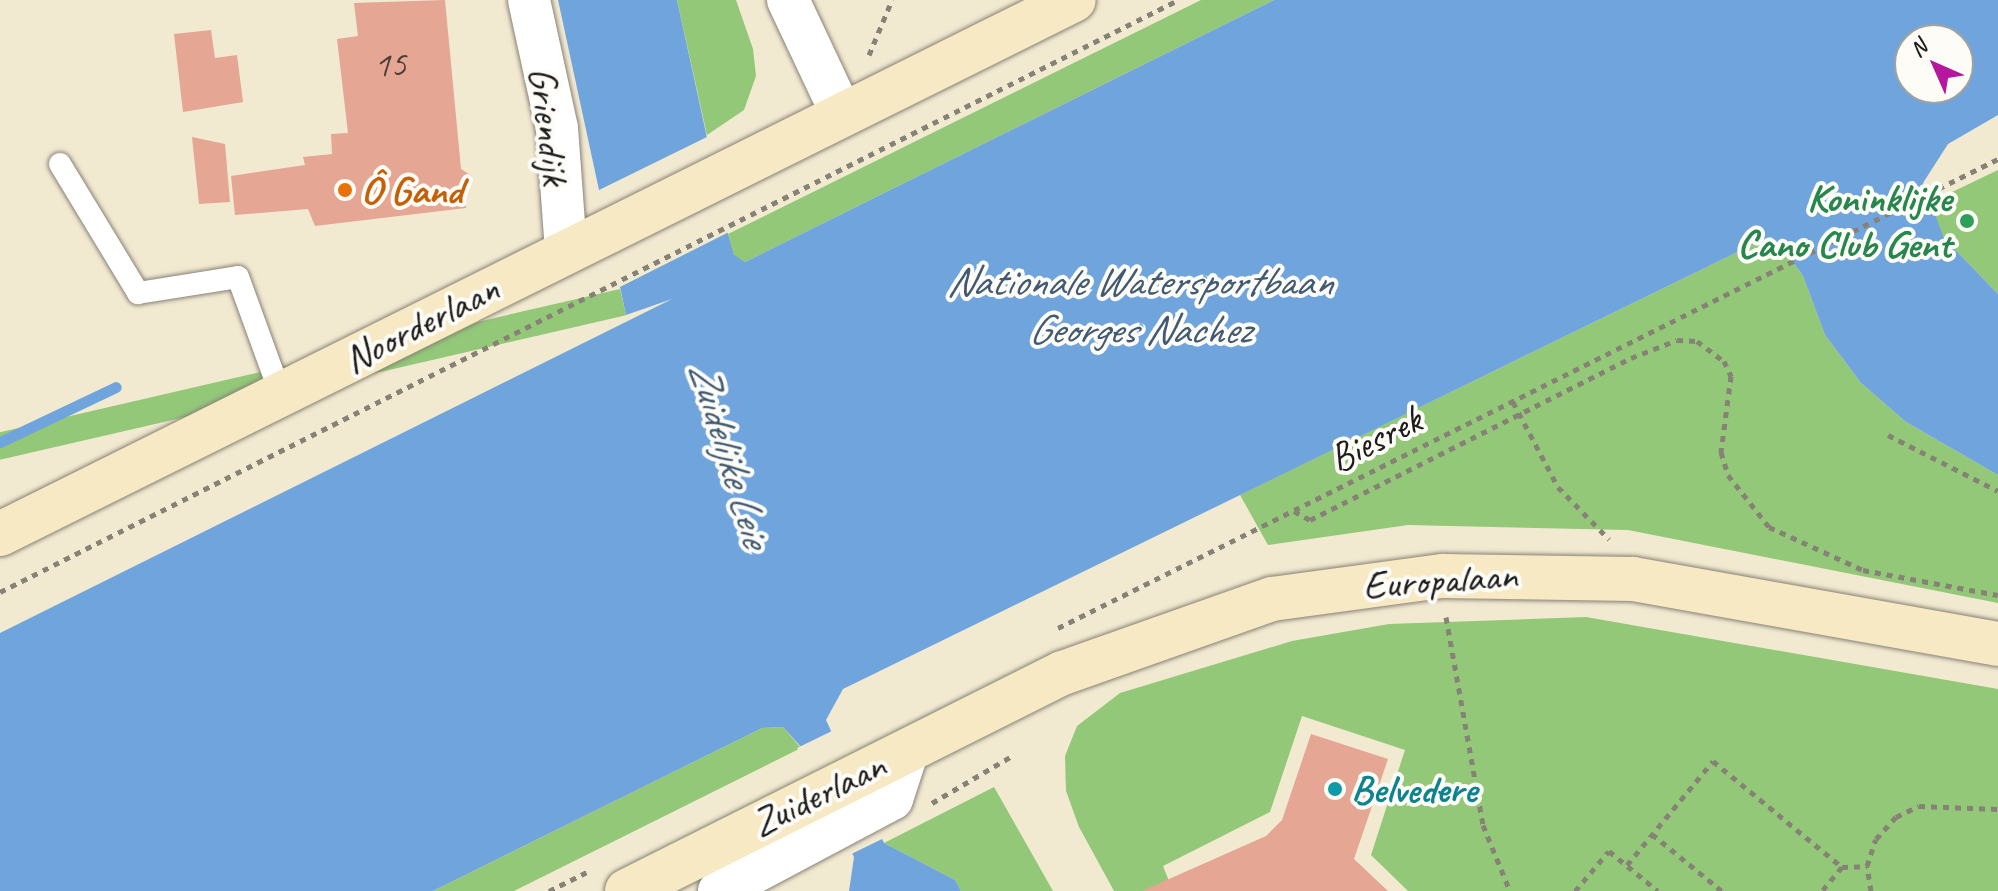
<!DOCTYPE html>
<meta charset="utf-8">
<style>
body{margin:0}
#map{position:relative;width:1998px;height:891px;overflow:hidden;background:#f2e9d1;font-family:Caveat,sans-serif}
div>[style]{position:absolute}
.green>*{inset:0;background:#93c879;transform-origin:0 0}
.water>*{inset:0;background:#6fa5dc}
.pier>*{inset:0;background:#f2e9d1;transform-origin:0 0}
.stream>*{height:11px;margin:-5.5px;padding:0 5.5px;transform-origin:5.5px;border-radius:5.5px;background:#6fa5dc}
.building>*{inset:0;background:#e5a694}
.path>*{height:5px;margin-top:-2.5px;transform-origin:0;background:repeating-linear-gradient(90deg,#878276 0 6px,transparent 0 12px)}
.roads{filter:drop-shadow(0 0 2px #878276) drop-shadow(0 0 2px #878276)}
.lane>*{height:22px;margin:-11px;padding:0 11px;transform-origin:11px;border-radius:11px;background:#fff}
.street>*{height:42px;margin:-21px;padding:0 21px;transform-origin:21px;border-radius:21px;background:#fff}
.secondary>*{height:44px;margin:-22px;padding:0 22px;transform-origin:22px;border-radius:22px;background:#f6e9c3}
.dots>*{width:22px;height:22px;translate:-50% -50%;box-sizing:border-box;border:4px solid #fdfcf7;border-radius:50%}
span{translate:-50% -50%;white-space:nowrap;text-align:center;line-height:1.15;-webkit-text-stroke:8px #fdfcf7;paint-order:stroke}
.number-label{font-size:36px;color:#4e3e3a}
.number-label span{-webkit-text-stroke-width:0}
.street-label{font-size:40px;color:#1c1c1c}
.food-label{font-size:40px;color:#c56008;font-weight:700}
.left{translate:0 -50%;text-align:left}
.leisure-label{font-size:40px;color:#27864d;font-weight:700}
.right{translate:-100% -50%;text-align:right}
.culture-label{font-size:40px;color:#0d838f;font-weight:700}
.water-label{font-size:42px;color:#415a72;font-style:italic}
.north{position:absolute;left:1894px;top:24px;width:80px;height:80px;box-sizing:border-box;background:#fdfcf7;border:2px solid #a3a29f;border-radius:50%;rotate:315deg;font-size:22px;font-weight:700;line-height:32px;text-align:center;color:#1c1c1c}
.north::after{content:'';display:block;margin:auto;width:28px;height:36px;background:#b5179e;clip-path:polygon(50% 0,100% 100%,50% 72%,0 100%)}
</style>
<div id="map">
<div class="green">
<i style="clip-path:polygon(677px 0,736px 0,753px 49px,756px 76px,744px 110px,707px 135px)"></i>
<i style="clip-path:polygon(1201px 0,1274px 0,745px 262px,734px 256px,728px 234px)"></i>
<i style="clip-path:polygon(1998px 170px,1998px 294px,1944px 238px,1927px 204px)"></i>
<i style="clip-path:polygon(1756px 243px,1784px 249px,1803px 276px,1825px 335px,1861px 383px,1906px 422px,1998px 475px,1998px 603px,1628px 530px,1408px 525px,1268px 545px,1240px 495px)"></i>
<i style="left:620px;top:289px;width:27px;height:693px;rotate:77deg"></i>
<i style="clip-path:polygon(1586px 617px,1998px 689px,1998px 891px,1408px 891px,1371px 855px,1405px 750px,1302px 716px,1270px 812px,1163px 866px,1173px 891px,1114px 891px,1079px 827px,1066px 791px,1065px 756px,1077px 726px,1120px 693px,1292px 641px,1389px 624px)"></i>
<i style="clip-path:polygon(783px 727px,801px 748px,514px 891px,433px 891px,762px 728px)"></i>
<i style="clip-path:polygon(994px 787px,1053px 891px,961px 891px,955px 880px,884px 843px)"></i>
</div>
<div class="water">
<i style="clip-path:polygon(evenodd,558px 0,677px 0,728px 234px,734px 255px,745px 262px,1274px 0,1998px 0,1998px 115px,1948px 144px,1923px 183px,1944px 238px,1998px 294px,1998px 475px,1906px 422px,1861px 383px,1825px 335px,1803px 276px,1784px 249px,1756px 243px,843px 689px,826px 720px,884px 843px,955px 880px,961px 891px,849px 891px,854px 857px,802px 748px,783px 727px,762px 728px,433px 891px,0 891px,0 633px,672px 299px,626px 315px,558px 0,1910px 40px,1958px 40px,1958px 88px,1910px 88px,1910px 40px)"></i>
</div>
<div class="pier">
<i style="clip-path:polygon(711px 135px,731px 231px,616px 289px,595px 192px)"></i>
<i style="left:834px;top:730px;width:119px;height:41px;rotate:64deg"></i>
</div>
<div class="stream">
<i style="left:0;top:442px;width:128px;rotate:-25.4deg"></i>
</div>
<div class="building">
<i style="clip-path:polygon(445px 0,461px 169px,472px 176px,463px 188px,466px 208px,315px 226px,308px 209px,235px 215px,231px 176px,305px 165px,303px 157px,332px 154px,331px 134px,348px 133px,337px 39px,358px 36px,354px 3px)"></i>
<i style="clip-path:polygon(211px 30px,215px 58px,237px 55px,243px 102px,183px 112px,174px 34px)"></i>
<i style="clip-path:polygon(192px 137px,225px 144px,230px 202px,199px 204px)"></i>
<i style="clip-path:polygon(1311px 734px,1388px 759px,1354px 859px,1388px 891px,1142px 891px,1266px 836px,1282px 820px)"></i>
</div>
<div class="path">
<i style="left:869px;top:55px;width:60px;rotate:-67.3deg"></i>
<i style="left:1513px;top:402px;width:96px;rotate:62.1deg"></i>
<i style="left:1558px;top:487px;width:73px;rotate:45.6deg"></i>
<i style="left:1888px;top:435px;width:123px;rotate:27deg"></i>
<i style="left:1294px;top:511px;width:18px;rotate:29deg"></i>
<i style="left:1310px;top:520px;width:360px;rotate:-26.8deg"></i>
<i style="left:1631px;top:358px;width:49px;rotate:-21.4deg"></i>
<i style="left:1677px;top:340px;width:20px;rotate:3deg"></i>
<i style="left:1697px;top:341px;width:34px;rotate:37deg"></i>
<i style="left:1724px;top:361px;width:17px;rotate:65deg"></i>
<i style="left:1731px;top:376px;width:77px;rotate:97.5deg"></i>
<i style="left:1721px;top:452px;width:24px;rotate:73deg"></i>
<i style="left:1728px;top:475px;width:66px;rotate:51.7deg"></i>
<i style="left:1769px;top:527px;width:103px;rotate:24.6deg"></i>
<i style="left:1863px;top:570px;width:137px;rotate:10.5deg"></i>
<i style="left:0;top:592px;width:1318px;rotate:-26.68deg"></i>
<i style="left:1446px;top:617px;width:211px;rotate:79.9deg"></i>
<i style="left:1483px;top:825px;width:71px;rotate:67.8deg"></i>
<i style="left:1058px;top:628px;width:1051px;rotate:-26.52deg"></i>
<i style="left:932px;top:803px;width:91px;rotate:-30.5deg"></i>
<i style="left:1652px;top:834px;width:90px;rotate:39.2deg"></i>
<i style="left:1627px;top:865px;width:135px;rotate:-50.4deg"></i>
<i style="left:1713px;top:761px;width:167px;rotate:39.4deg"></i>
<i style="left:1842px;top:867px;width:31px;rotate:130deg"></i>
<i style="left:1842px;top:867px;width:25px;rotate:-2deg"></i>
<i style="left:549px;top:891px;width:47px;rotate:-26.6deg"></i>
<i style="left:1575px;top:891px;width:52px;rotate:-49.6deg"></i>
<i style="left:1609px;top:851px;width:63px;rotate:39.2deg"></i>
<i style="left:1871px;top:891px;width:25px;rotate:-99deg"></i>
<i style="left:1867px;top:866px;width:28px;rotate:-72deg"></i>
<i style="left:1876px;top:839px;width:30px;rotate:-48deg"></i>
<i style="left:1896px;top:817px;width:25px;rotate:-26deg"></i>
<i style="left:1919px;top:806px;width:79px;rotate:2.2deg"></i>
</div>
<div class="roads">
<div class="lane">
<i style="left:60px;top:164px;width:151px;rotate:58.8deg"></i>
<i style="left:138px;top:293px;width:101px;rotate:-9.1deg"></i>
<i style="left:238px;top:277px;width:126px;rotate:70deg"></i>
</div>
<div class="street">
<i style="left:529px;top:0;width:131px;rotate:77.7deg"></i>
<i style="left:557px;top:128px;width:124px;rotate:85.8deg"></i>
<i style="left:788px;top:0;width:127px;rotate:64.8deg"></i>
<i style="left:719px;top:891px;width:196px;rotate:-28deg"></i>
<i style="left:892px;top:799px;width:52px;rotate:-71.9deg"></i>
</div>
<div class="secondary">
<i style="left:0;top:534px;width:1199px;rotate:-26.44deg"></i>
<i style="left:627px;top:891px;width:487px;rotate:-26.6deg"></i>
<i style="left:1063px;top:673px;width:222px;rotate:-19.5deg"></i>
<i style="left:1272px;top:599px;width:173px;rotate:-7.7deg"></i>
<i style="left:1443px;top:576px;width:190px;rotate:0.9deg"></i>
<i style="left:1633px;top:579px;width:371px;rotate:10.1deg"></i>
</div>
</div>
<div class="dots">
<i style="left:345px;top:190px;background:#e8710a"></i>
<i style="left:1967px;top:221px;background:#2e9e5b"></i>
<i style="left:1335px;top:789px;background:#0f9aa8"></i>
</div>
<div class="number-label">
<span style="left:390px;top:65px">15</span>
</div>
<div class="street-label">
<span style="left:549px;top:126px;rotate:83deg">Griendijk</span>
<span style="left:421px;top:324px;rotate:-27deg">Noorderlaan</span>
<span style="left:1375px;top:439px;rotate:-27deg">Biesrek</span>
<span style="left:1440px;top:580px;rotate:-4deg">Europalaan</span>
<span style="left:818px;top:794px;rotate:-26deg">Zuiderlaan</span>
</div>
<div class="food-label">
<span class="left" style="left:361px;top:190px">Ô Gand</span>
</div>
<div class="leisure-label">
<span class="right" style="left:1951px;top:221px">Koninklijke<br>Cano Club Gent</span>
</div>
<div class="culture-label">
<span class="left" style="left:1351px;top:789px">Belvedere</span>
</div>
<div class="water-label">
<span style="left:1139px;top:306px">Nationale Watersportbaan<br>Georges Nachez</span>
<span style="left:729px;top:454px;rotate:73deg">Zuidelijke Leie</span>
</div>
<div class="north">N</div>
</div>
